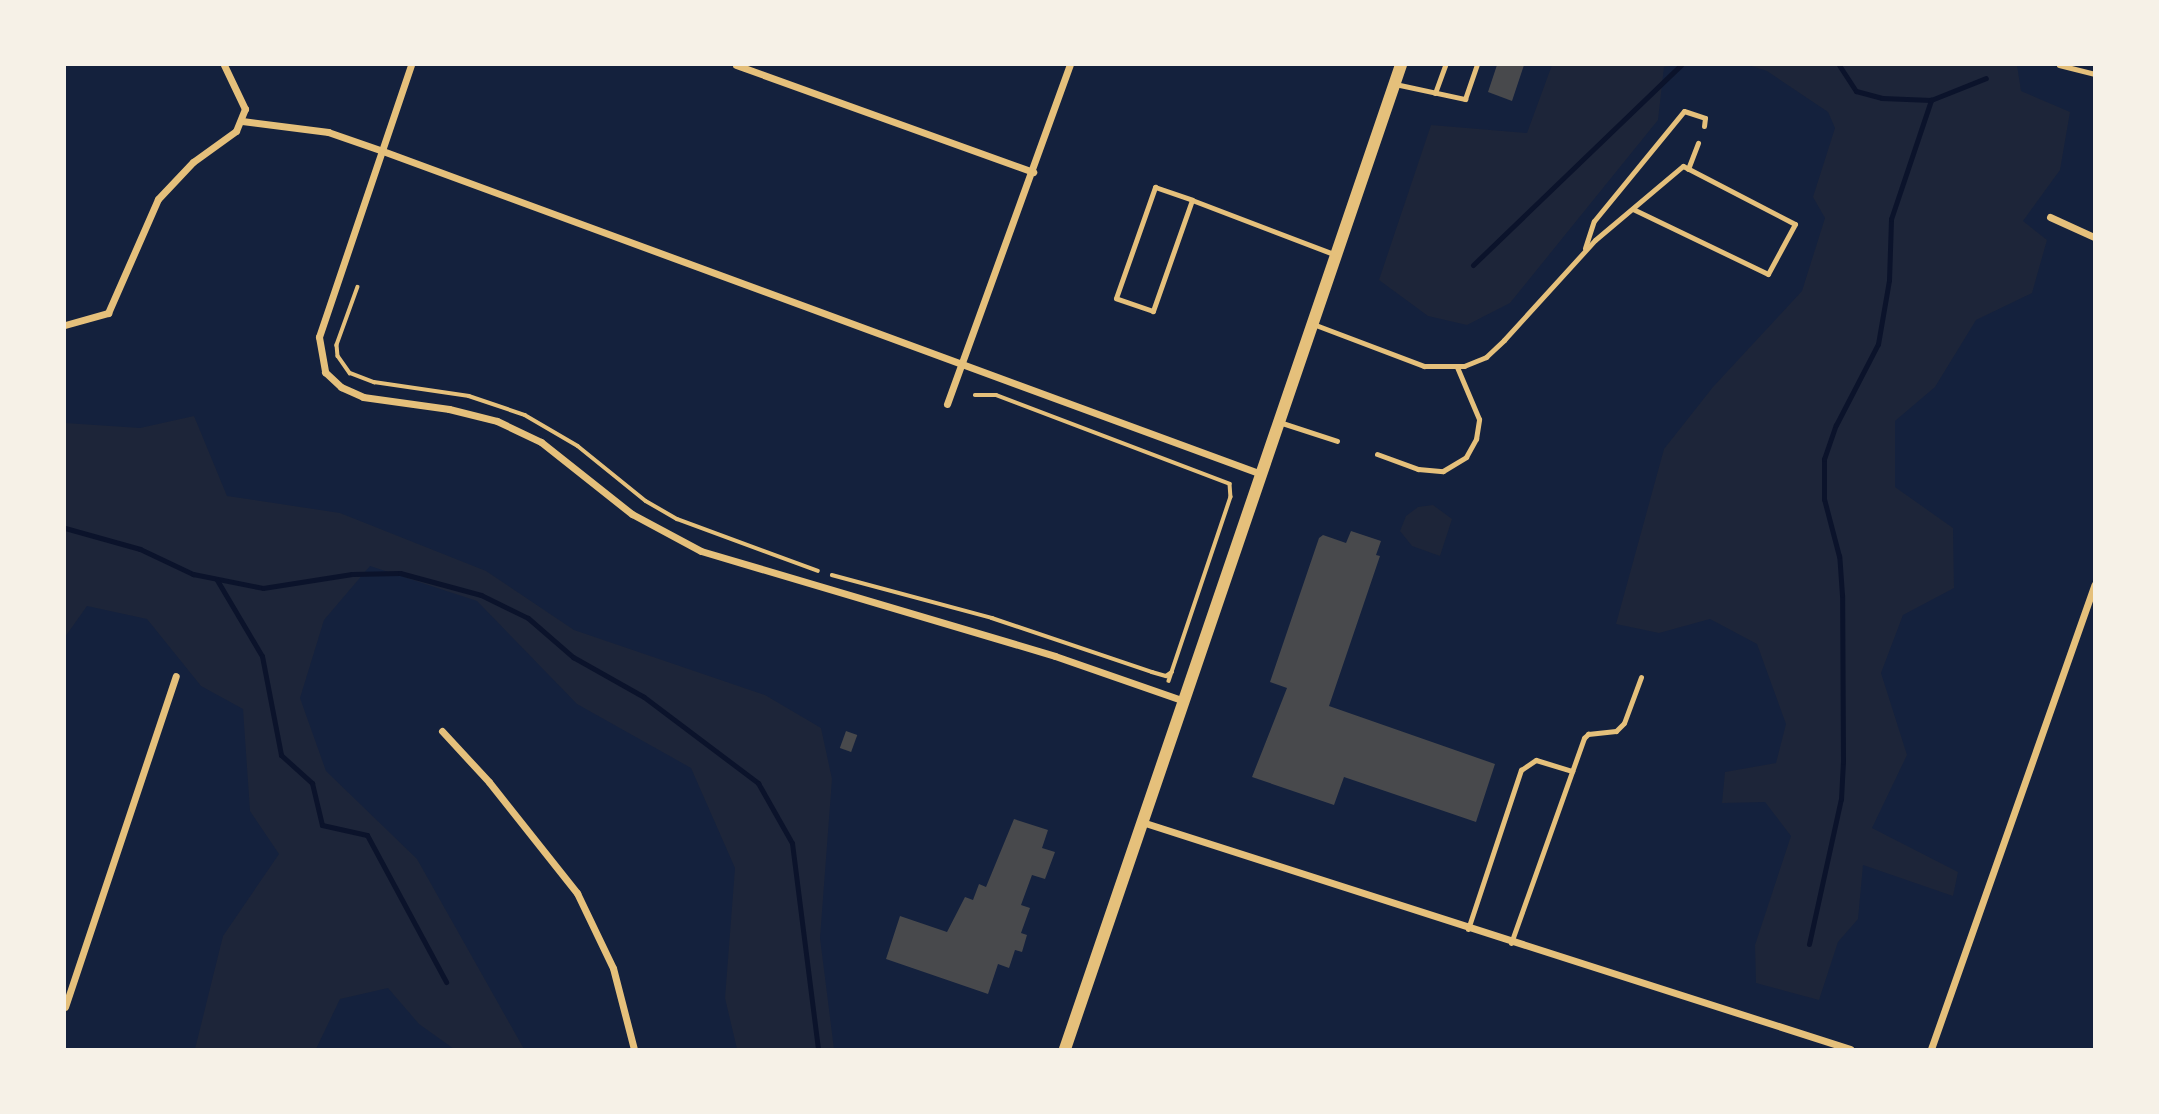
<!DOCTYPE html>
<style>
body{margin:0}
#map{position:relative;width:2159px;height:1114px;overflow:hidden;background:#14213d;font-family:"Public Sans",sans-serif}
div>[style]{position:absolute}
.green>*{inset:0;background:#1d2539}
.stream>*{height:5px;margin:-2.5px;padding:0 2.5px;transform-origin:2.5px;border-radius:2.5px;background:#0b132b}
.building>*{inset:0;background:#48494c;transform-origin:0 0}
.path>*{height:3.5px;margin:-1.75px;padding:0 1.75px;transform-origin:1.75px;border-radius:1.75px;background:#e5c07b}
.service>*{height:5px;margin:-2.5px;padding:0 2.5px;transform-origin:2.5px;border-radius:2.5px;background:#e5c07b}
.minor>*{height:7px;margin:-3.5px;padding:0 3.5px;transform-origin:3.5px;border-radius:3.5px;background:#e5c07b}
.tertiary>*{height:12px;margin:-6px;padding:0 6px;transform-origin:6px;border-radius:6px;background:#e5c07b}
span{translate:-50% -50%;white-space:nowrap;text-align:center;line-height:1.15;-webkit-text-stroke:5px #f6f1e7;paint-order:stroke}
.frame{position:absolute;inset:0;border:66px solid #f6f1e7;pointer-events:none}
</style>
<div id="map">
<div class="green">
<i style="clip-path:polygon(1552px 65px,1677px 65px,1664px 67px,1658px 120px,1510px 303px,1467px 325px,1428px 316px,1379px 280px,1431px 125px,1527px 133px)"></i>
<i style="clip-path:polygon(1748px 65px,2017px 65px,2021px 91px,2070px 112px,2060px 170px,2023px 221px,2047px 240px,2032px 293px,1976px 320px,1935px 387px,1895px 421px,1895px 487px,1953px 528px,1954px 588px,1903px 615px,1881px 673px,1907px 755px,1872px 828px,1958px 872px,1953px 896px,1863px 865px,1858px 919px,1838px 942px,1819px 1000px,1756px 983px,1755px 945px,1791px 836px,1765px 802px,1722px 803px,1725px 772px,1776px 763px,1786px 724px,1757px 644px,1710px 619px,1659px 633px,1616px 624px,1664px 449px,1713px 387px,1802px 291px,1825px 218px,1813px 197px,1835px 128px,1828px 112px,1767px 71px)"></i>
<i style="clip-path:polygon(194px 416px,227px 496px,340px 513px,486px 571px,574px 630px,765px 695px,821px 728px,832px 779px,820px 938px,834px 1049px,737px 1049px,725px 998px,735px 868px,691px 768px,577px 704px,477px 601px,370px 566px,324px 620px,300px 698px,326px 771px,417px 859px,524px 1049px,454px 1049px,419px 1024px,388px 988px,340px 999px,316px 1049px,195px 1049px,223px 936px,279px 854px,250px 811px,243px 709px,201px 686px,147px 619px,87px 606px,65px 637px,65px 423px,140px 428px)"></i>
<i style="clip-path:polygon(1433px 505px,1452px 519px,1440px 556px,1412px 546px,1400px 531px,1406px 516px,1418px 507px)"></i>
</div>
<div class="stream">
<i style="left:1839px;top:65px;width:31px;rotate:57deg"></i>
<i style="left:1856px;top:91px;width:27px;rotate:15deg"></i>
<i style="left:1882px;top:98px;width:49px;rotate:2.3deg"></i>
<i style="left:1473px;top:265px;width:289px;rotate:-43.9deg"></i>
<i style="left:65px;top:528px;width:78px;rotate:15.6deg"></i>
<i style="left:140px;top:549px;width:59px;rotate:25.3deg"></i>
<i style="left:193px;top:574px;width:71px;rotate:11.3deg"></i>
<i style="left:263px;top:588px;width:90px;rotate:-8.9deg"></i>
<i style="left:352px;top:574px;width:48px;rotate:-1.2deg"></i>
<i style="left:400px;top:573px;width:84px;rotate:15.2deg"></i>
<i style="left:481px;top:595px;width:52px;rotate:26.1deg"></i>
<i style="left:528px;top:618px;width:60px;rotate:40.9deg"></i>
<i style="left:573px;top:657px;width:81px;rotate:29.4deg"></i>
<i style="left:644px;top:697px;width:143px;rotate:37deg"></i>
<i style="left:758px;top:783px;width:69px;rotate:60.5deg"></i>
<i style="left:792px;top:843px;width:208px;rotate:82.8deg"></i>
<i style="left:217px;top:580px;width:88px;rotate:59.4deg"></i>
<i style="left:262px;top:656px;width:101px;rotate:79.1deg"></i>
<i style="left:281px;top:755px;width:42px;rotate:42.1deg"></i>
<i style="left:312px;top:783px;width:43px;rotate:76.6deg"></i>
<i style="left:322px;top:825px;width:46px;rotate:12.5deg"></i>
<i style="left:367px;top:835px;width:167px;rotate:61.7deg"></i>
<i style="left:1809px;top:944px;width:148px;rotate:-77.6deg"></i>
<i style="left:1841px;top:799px;width:37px;rotate:-87deg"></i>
<i style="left:1843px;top:762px;width:167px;rotate:-90.3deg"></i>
<i style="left:1842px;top:595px;width:39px;rotate:-94deg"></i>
<i style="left:1839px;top:556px;width:59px;rotate:-104.7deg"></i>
<i style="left:1824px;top:499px;width:40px;rotate:-90deg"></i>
<i style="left:1824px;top:459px;width:36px;rotate:-71deg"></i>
<i style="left:1836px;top:425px;width:91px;rotate:-62.6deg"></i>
<i style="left:1878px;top:344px;width:65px;rotate:-80.2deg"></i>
<i style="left:1889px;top:280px;width:61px;rotate:-88.1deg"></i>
<i style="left:1891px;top:219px;width:126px;rotate:-71.4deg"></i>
<i style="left:1931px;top:100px;width:59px;rotate:-21.8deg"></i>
</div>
<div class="building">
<i style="clip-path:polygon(1497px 65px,1524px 65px,1512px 101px,1488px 92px)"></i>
<i style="clip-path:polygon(1351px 531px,1381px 541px,1376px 555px,1380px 556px,1329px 706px,1495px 764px,1476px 822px,1344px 777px,1334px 805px,1252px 777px,1287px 688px,1270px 682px,1319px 538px,1323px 535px,1346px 543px)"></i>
<i style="left:846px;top:731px;width:12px;height:18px;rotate:20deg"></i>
<i style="clip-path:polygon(1014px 819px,1048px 830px,1042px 848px,1055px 852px,1045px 879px,1032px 875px,1021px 905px,1030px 908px,1021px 933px,1027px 935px,1022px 952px,1015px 950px,1009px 968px,998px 964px,988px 994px,886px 959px,900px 916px,947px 932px,965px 897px,973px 900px,979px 884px,986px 887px)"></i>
</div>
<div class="path">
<i style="left:358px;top:287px;width:62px;rotate:109.9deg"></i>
<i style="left:337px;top:345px;width:11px;rotate:85deg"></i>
<i style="left:338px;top:356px;width:21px;rotate:55deg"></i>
<i style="left:350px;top:373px;width:26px;rotate:21deg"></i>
<i style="left:374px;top:382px;width:96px;rotate:8.4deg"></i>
<i style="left:469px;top:396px;width:59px;rotate:18.7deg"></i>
<i style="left:525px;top:415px;width:61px;rotate:30.3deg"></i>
<i style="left:578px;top:446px;width:87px;rotate:39deg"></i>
<i style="left:646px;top:501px;width:36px;rotate:30deg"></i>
<i style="left:677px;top:519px;width:150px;rotate:20.2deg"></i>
<i style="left:975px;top:395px;width:21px"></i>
<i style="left:996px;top:395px;width:250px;rotate:20.8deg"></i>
<i style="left:1230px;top:484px;width:13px;rotate:86deg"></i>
<i style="left:1231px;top:497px;width:194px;rotate:108.6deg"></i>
<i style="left:832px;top:575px;width:166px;rotate:15deg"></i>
<i style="left:992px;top:618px;width:169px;rotate:18.6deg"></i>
<i style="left:1152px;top:672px;width:15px;rotate:16deg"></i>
<i style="left:1166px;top:676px;width:7px;rotate:-34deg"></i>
</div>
<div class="service">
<i style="left:2059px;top:65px;width:36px;rotate:14deg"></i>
<i style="left:1395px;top:84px;width:72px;rotate:12.1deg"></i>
<i style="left:1465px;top:99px;width:36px;rotate:-71deg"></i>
<i style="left:1435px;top:93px;width:30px;rotate:-70deg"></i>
<i style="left:1688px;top:169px;width:28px;rotate:-69deg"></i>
<i style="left:1192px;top:200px;width:118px;rotate:109.4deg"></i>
<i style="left:1153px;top:311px;width:39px;rotate:-161deg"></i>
<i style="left:1116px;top:298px;width:118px;rotate:-70.6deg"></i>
<i style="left:1155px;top:187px;width:39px;rotate:19deg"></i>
<i style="left:1192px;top:200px;width:154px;rotate:20.9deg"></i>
<i style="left:1585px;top:248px;width:28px;rotate:-72deg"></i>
<i style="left:1594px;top:221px;width:142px;rotate:-50.7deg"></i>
<i style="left:1684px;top:111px;width:22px;rotate:18deg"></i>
<i style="left:1705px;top:118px;width:8px;rotate:97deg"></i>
<i style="left:1313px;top:324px;width:119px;rotate:20.7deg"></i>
<i style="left:1424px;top:366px;width:40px"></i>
<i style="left:1464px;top:366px;width:24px;rotate:-22deg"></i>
<i style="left:1486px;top:357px;width:25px;rotate:-43deg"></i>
<i style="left:1504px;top:340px;width:135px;rotate:-47.7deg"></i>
<i style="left:1595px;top:240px;width:115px;rotate:-40.1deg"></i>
<i style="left:1683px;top:166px;width:126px;rotate:27.4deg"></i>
<i style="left:1795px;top:224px;width:57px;rotate:118.4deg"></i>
<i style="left:1768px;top:274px;width:150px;rotate:-154.3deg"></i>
<i style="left:1279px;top:422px;width:61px;rotate:18.1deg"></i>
<i style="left:1377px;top:454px;width:44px;rotate:20.1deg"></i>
<i style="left:1418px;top:469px;width:25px;rotate:5deg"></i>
<i style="left:1443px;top:471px;width:27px;rotate:-31deg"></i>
<i style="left:1466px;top:457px;width:21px;rotate:-61deg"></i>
<i style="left:1476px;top:439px;width:20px;rotate:-81deg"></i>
<i style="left:1479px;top:419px;width:56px;rotate:-112.9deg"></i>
<i style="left:1468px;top:929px;width:168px;rotate:-71.6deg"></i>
<i style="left:1521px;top:770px;width:18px;rotate:-34deg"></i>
<i style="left:1536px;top:760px;width:38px;rotate:17deg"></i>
<i style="left:1511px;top:943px;width:218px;rotate:-70.4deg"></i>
<i style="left:1584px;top:738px;width:6px;rotate:-45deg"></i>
<i style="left:1588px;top:734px;width:28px;rotate:-6deg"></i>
<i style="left:1616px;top:731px;width:11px;rotate:-45deg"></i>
<i style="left:1624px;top:723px;width:49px;rotate:-69.7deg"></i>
</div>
<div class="minor">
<i style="left:411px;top:65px;width:287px;rotate:108.7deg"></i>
<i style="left:319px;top:337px;width:36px;rotate:80deg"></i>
<i style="left:325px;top:372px;width:22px;rotate:43deg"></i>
<i style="left:341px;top:387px;width:24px;rotate:24deg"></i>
<i style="left:363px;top:397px;width:87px;rotate:7.9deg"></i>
<i style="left:449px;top:409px;width:49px;rotate:14deg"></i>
<i style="left:497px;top:421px;width:49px;rotate:25.5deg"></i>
<i style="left:541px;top:442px;width:116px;rotate:38.4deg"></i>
<i style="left:632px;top:514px;width:78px;rotate:28.2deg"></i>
<i style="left:701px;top:551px;width:369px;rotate:16.5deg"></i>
<i style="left:1055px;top:656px;width:137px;rotate:19.2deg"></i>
<i style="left:736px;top:65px;width:316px;rotate:19.8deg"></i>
<i style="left:242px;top:121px;width:87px;rotate:7.3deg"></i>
<i style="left:328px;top:132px;width:55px;rotate:19.1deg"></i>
<i style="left:380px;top:150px;width:939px;rotate:20.19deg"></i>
<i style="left:2050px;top:217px;width:48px;rotate:24.4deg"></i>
<i style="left:65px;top:325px;width:45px;rotate:-15.6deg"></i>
<i style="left:108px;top:313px;width:124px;rotate:-66.3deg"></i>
<i style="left:158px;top:199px;width:51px;rotate:-46.6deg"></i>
<i style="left:193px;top:162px;width:53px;rotate:-35.8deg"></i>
<i style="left:236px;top:131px;width:24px;rotate:-68deg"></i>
<i style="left:245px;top:109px;width:49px;rotate:-115.5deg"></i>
<i style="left:947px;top:404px;width:361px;rotate:-70.1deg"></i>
<i style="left:442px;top:731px;width:69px;rotate:47.3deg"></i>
<i style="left:489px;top:782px;width:142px;rotate:51.6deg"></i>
<i style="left:577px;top:893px;width:83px;rotate:64.4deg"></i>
<i style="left:613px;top:968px;width:84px;rotate:75.5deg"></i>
<i style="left:1142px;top:822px;width:744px;rotate:17.78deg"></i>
<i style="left:65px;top:1007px;width:349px;rotate:-71.5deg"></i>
<i style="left:1931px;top:1049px;width:492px;rotate:-70.6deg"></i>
</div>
<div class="tertiary">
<i style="left:1065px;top:1049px;width:1040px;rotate:-71.15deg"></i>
</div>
<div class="frame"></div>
</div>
